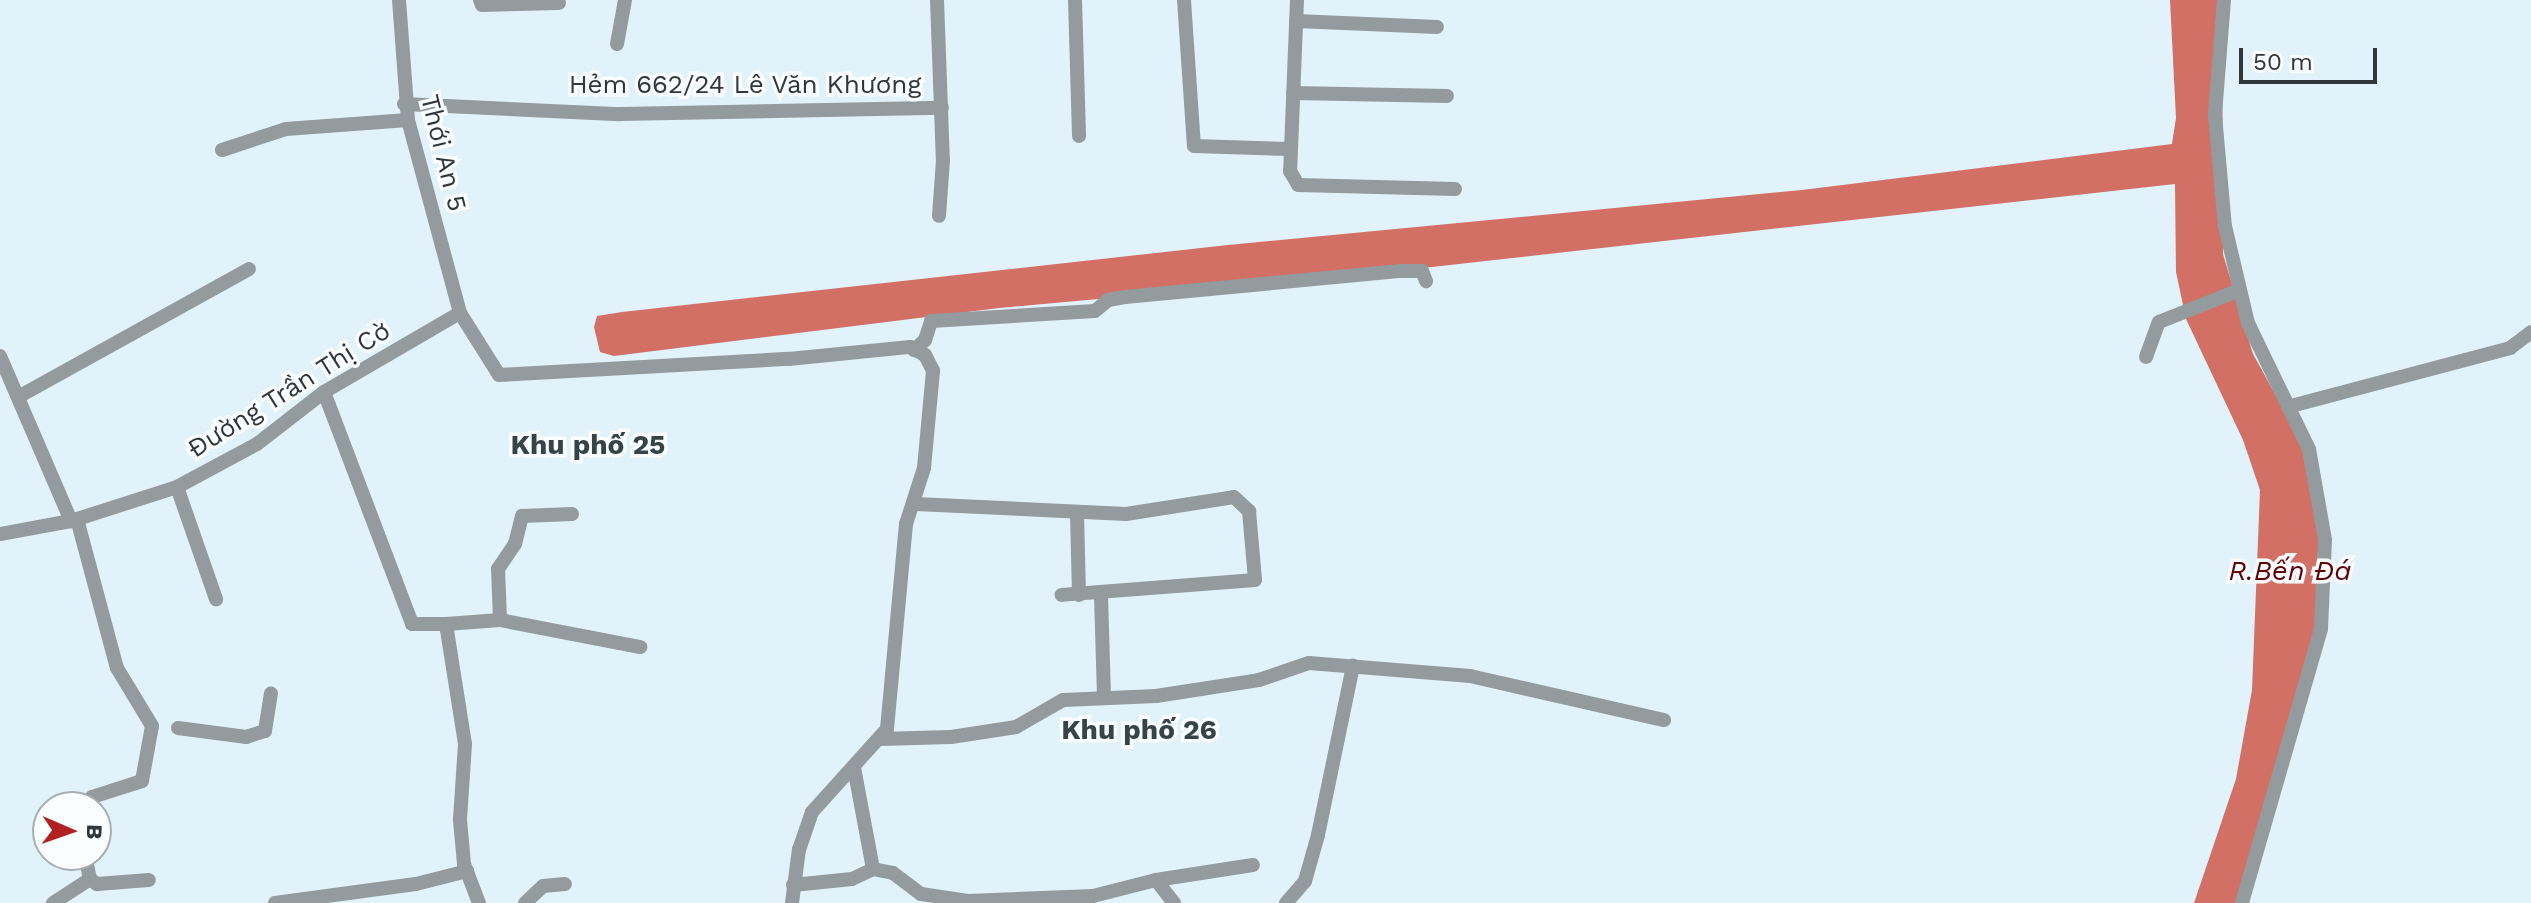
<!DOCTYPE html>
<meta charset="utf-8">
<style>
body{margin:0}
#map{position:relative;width:2531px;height:903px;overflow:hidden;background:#e1f2fa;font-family:"Work Sans",sans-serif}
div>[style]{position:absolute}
.water>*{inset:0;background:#d27066}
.street>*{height:14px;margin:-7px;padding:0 7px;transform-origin:7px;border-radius:7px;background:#949b9e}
span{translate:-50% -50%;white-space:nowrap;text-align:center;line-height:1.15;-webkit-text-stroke:7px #f9fdfe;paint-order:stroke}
.street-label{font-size:26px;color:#30373a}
.neighbourhood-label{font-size:28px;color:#36444a;font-weight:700}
.water-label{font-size:28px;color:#600106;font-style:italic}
.north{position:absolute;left:32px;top:791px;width:80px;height:80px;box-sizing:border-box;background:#f9fdfe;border:2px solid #a9aeb0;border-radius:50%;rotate:92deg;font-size:22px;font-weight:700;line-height:32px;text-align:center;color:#30373a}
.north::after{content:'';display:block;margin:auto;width:28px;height:36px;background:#b22121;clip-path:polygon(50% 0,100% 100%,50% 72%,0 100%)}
.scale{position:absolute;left:2239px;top:48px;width:138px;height:36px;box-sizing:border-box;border:4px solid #30373a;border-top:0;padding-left:10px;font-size:24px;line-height:28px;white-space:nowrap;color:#30373a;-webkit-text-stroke:6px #f9fdfe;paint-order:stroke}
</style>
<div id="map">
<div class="water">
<i style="clip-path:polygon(2170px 0,2222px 0,2223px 254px,2253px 354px,2307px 452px,2322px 542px,2315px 640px,2240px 903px,2194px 903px,2236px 779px,2252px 690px,2260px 490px,2243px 440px,2186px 319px,2176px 272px,2175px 184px,1351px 276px,999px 308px,614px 356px,600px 352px,594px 327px,597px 316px,622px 312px,1228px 245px,1802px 190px,2172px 144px,2176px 118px)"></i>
</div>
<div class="street">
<i style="left:399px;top:0;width:120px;rotate:85.7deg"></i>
<i style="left:408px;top:120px;width:200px;rotate:74.9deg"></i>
<i style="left:460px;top:313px;width:73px;rotate:57.8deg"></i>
<i style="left:499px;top:375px;width:290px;rotate:-3.2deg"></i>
<i style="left:789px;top:359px;width:122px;rotate:-5.7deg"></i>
<i style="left:910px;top:347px;width:17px;rotate:28deg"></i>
<i style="left:925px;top:355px;width:18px;rotate:63deg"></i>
<i style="left:933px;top:371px;width:97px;rotate:95.3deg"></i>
<i style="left:924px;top:468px;width:59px;rotate:107.8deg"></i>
<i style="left:906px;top:524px;width:206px;rotate:95.3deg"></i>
<i style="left:887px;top:729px;width:112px;rotate:132.1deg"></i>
<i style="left:812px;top:812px;width:39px;rotate:109deg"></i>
<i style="left:799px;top:849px;width:54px;rotate:97.4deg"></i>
<i style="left:480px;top:0;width:5px;rotate:68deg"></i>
<i style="left:482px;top:5px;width:77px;rotate:-1.5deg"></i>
<i style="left:937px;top:0;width:160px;rotate:87.9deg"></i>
<i style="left:943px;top:160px;width:56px;rotate:94.1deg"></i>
<i style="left:1075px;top:0;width:136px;rotate:88.3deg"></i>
<i style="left:1184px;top:0;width:146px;rotate:86.1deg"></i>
<i style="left:1194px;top:146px;width:97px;rotate:1.8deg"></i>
<i style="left:1297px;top:0;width:171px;rotate:92.3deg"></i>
<i style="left:1290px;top:171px;width:16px;rotate:60deg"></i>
<i style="left:1298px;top:185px;width:157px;rotate:1.5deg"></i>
<i style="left:2224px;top:0;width:115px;rotate:94.5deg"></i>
<i style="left:2215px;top:115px;width:111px;rotate:84.9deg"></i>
<i style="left:2225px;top:226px;width:100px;rotate:76.7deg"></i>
<i style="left:2248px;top:323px;width:140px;rotate:64.2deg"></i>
<i style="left:2309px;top:449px;width:92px;rotate:80deg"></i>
<i style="left:2325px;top:540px;width:89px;rotate:92.6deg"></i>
<i style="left:2321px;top:629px;width:285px;rotate:106.1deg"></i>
<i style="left:1296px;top:21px;width:141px;rotate:2.4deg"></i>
<i style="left:617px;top:44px;width:45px;rotate:-79.7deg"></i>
<i style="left:1293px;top:93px;width:154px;rotate:1.1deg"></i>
<i style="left:404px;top:104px;width:216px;rotate:2.7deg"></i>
<i style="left:620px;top:114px;width:322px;rotate:-1.1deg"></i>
<i style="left:222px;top:150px;width:67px;rotate:-18.2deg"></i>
<i style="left:286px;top:129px;width:122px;rotate:-4.2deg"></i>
<i style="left:914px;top:350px;width:15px;rotate:-42deg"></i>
<i style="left:925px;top:340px;width:20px;rotate:-72deg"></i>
<i style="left:931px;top:321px;width:164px;rotate:-3.5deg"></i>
<i style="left:1095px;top:311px;width:17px;rotate:-40deg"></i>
<i style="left:1108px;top:300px;width:17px;rotate:-10deg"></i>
<i style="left:1125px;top:297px;width:275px;rotate:-5.4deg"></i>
<i style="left:1399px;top:271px;width:23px"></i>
<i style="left:1422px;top:271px;width:11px;rotate:68deg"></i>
<i style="left:0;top:356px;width:180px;rotate:66.7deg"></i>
<i style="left:2146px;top:357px;width:37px;rotate:-70deg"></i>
<i style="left:2159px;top:322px;width:84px;rotate:-21.7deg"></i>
<i style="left:324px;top:392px;width:248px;rotate:69.2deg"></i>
<i style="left:412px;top:624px;width:34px"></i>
<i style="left:446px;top:624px;width:121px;rotate:81deg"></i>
<i style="left:465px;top:744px;width:76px;rotate:93.8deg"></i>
<i style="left:460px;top:820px;width:44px;rotate:84.8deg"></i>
<i style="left:464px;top:864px;width:42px;rotate:69deg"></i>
<i style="left:18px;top:397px;width:264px;rotate:-29deg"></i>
<i style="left:2291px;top:406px;width:227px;rotate:-14.8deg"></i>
<i style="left:2510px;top:348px;width:26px;rotate:-37deg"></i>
<i style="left:177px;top:487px;width:119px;rotate:70.8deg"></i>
<i style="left:916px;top:504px;width:210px;rotate:2.7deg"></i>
<i style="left:1126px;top:514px;width:109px;rotate:-8.9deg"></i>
<i style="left:1234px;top:497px;width:21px;rotate:43deg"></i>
<i style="left:1249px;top:511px;width:69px;rotate:85deg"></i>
<i style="left:1255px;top:580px;width:194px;rotate:175.6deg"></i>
<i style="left:1077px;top:513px;width:82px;rotate:88.6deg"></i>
<i style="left:77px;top:519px;width:154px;rotate:75deg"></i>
<i style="left:117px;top:668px;width:68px;rotate:58.9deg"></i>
<i style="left:152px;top:726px;width:56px;rotate:100.3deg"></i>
<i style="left:142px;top:781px;width:52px;rotate:162.3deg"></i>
<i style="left:92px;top:797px;width:12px;rotate:125deg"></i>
<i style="left:0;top:534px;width:72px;rotate:-10.4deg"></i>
<i style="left:71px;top:521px;width:111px;rotate:-17.8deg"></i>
<i style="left:177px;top:487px;width:91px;rotate:-28.3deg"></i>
<i style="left:257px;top:444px;width:85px;rotate:-37.8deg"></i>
<i style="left:324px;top:392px;width:157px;rotate:-30.2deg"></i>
<i style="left:1101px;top:595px;width:103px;rotate:88.3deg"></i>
<i style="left:500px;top:620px;width:51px;rotate:-92.2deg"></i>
<i style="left:498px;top:569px;width:30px;rotate:-56deg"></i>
<i style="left:515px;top:544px;width:29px;rotate:-76deg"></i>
<i style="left:522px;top:516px;width:50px;rotate:-2.3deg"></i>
<i style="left:446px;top:624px;width:54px;rotate:-4.2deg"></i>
<i style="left:500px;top:620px;width:143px;rotate:10.9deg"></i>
<i style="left:178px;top:728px;width:69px;rotate:7.5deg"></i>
<i style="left:246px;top:737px;width:20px;rotate:-18deg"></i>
<i style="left:265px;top:731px;width:38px;rotate:-81deg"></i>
<i style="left:879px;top:739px;width:72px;rotate:-1.6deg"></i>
<i style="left:951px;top:737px;width:66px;rotate:-8.7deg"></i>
<i style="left:1016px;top:727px;width:54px;rotate:-29.9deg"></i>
<i style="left:1063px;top:700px;width:93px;rotate:-2.5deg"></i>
<i style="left:1156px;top:696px;width:104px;rotate:-8.8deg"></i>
<i style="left:1259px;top:680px;width:53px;rotate:-18.8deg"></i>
<i style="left:1309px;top:663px;width:162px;rotate:4.6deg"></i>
<i style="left:1470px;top:676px;width:199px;rotate:12.8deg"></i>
<i style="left:873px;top:869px;width:20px;rotate:11deg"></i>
<i style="left:893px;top:873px;width:35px;rotate:37deg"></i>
<i style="left:921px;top:894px;width:49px;rotate:8.3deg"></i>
<i style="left:969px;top:901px;width:124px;rotate:-2.3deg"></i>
<i style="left:1093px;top:896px;width:65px;rotate:-14.3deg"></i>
<i style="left:1156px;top:880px;width:29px;rotate:52deg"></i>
<i style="left:90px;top:879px;width:9px;rotate:36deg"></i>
<i style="left:97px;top:884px;width:52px;rotate:-4.4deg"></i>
<i style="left:1156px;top:880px;width:98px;rotate:-8.8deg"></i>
<i style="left:793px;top:885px;width:59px;rotate:-5.8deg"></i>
<i style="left:852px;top:879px;width:23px;rotate:-25deg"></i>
<i style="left:873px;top:869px;width:104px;rotate:-100.6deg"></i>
<i style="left:53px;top:903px;width:44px;rotate:-33deg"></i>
<i style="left:90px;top:879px;width:25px;rotate:-102deg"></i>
<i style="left:275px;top:903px;width:142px;rotate:-7.7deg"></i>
<i style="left:416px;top:884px;width:53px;rotate:-14.3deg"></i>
<i style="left:525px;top:903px;width:25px;rotate:-43deg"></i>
<i style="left:543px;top:886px;width:22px;rotate:-5deg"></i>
<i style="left:1286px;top:903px;width:29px;rotate:-49deg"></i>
<i style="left:1305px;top:881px;width:48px;rotate:-74.2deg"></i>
<i style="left:1318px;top:835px;width:173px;rotate:-78.3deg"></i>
</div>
<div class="street-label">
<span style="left:745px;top:85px">Hẻm 662/24 Lê Văn Khương</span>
<span style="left:443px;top:153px;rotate:76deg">Thới An 5</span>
<span style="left:289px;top:390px;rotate:-32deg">Đường Trần Thị Cờ</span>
</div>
<div class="neighbourhood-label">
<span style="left:588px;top:445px">Khu phố 25</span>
<span style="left:1139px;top:730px">Khu phố 26</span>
</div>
<div class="water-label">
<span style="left:2290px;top:571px">R.Bến Đá</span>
</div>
<div class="north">B</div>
<div class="scale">50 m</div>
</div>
